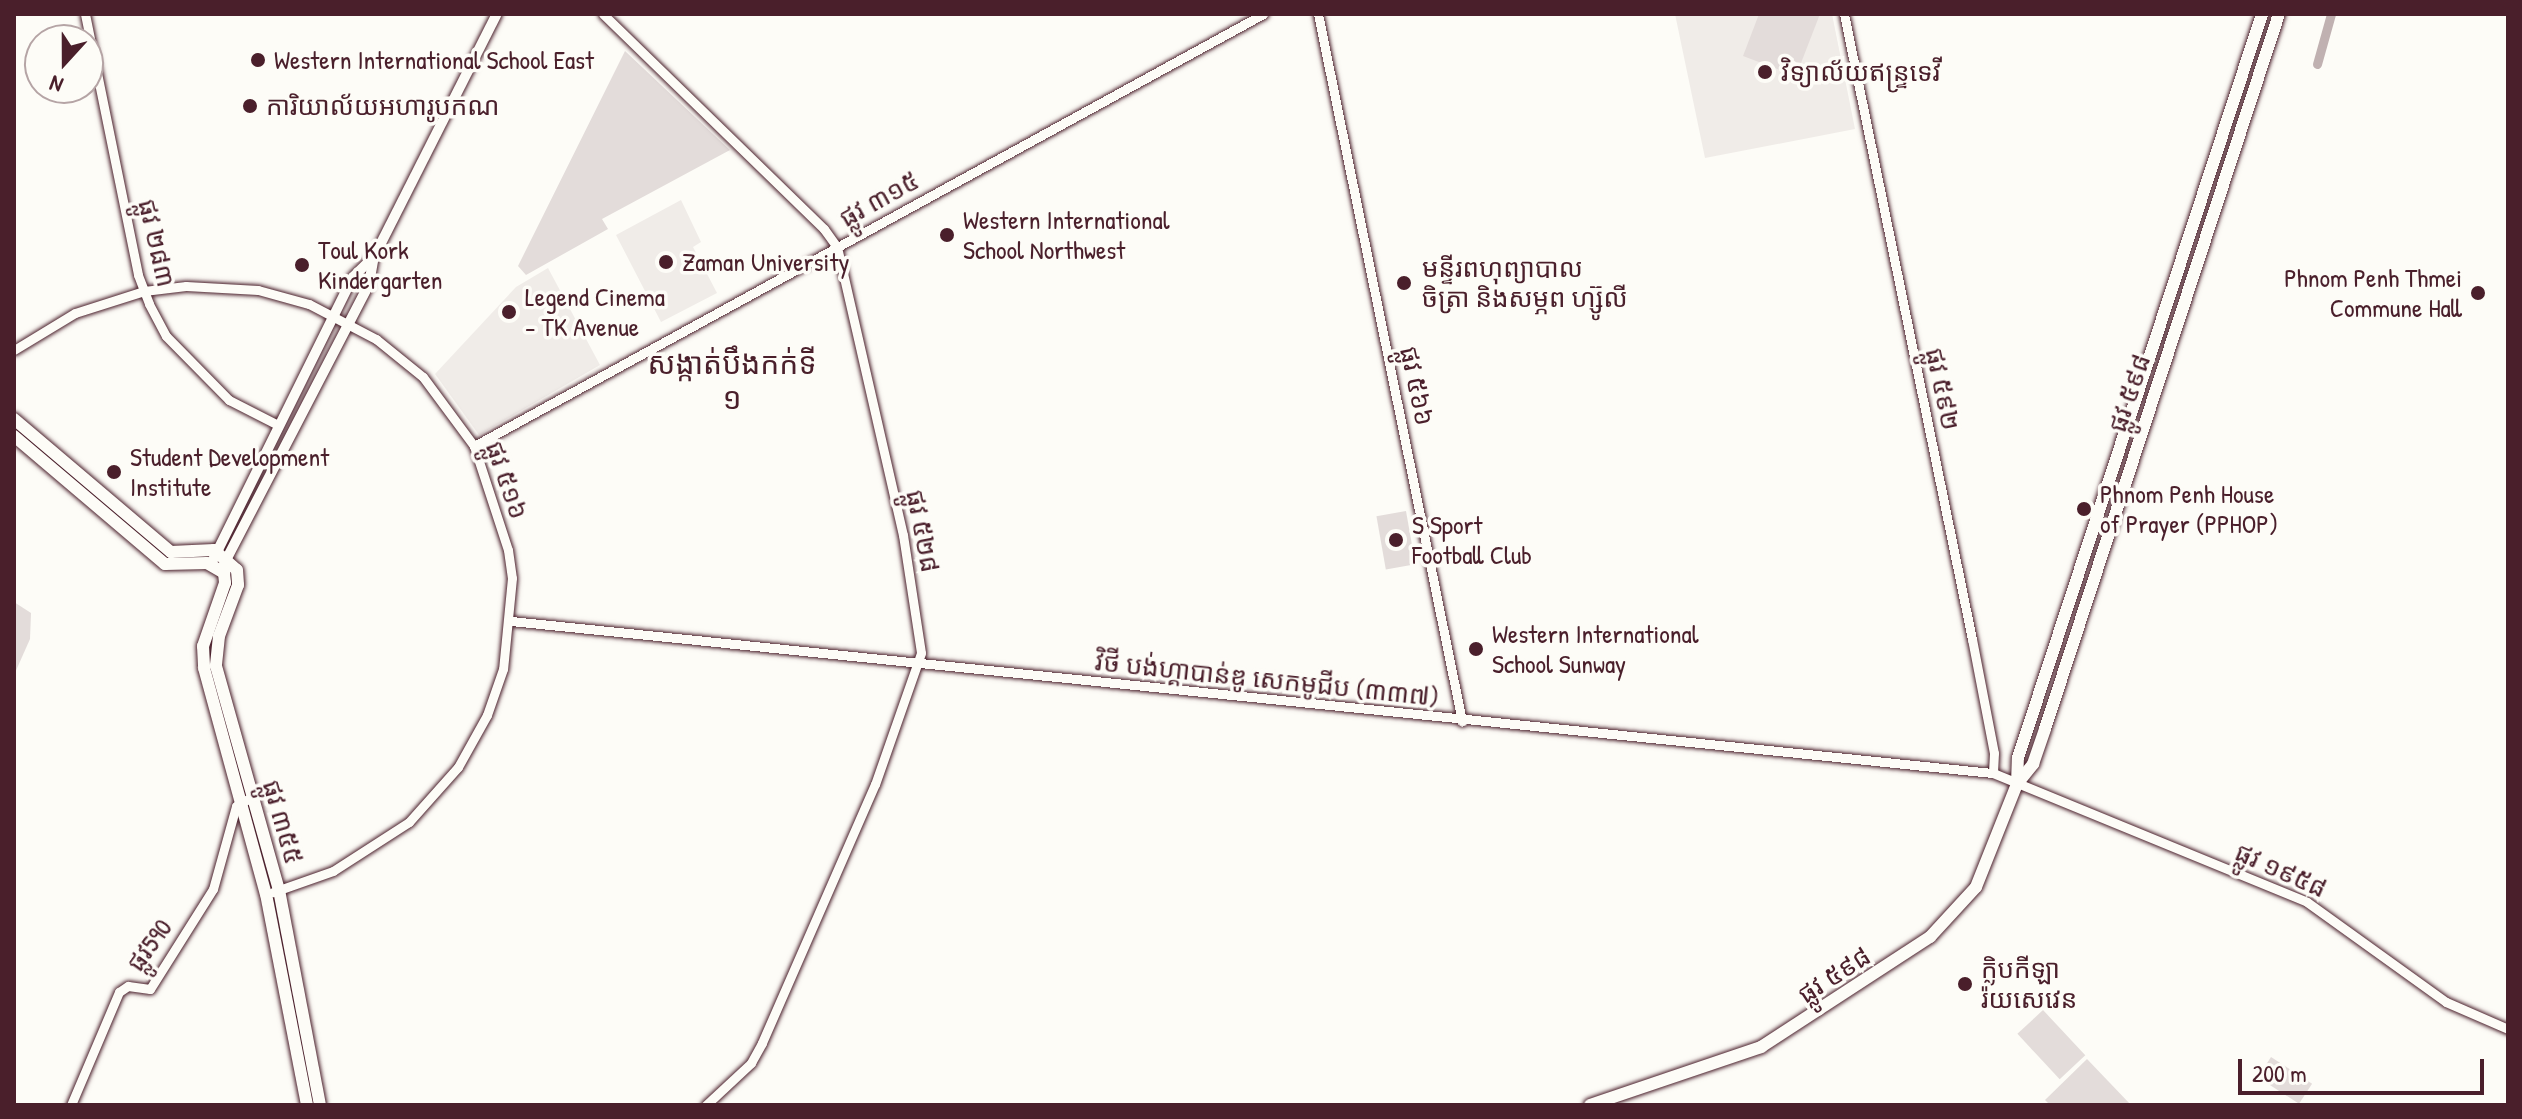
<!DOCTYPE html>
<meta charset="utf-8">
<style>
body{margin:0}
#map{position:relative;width:2522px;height:1119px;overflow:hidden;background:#fdfcf7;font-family:"Patrick Hand","Noto Sans Khmer",sans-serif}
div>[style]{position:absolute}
.built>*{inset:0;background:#f0ece8}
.green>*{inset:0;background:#e3dcda;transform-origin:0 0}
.canal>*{height:9px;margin:-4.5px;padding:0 4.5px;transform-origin:4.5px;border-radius:4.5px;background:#c0b1b1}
.roads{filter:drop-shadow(0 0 2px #4a1f2b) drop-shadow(0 0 2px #4a1f2b)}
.tertiary>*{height:9px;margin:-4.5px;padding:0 4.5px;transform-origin:4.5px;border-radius:4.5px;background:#fdfcf7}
.secondary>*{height:10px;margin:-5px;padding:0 5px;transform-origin:5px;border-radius:5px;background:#fdfcf7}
.primary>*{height:12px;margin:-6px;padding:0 6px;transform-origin:6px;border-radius:6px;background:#fdfcf7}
.dots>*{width:22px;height:22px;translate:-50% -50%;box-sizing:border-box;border:4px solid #fdfcf7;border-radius:50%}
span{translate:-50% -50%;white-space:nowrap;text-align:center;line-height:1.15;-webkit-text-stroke:7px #fdfcf7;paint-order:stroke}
.poi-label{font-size:26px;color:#4a1f2b}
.left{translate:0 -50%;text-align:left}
.right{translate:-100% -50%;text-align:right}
.street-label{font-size:26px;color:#4a1f2b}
.quarter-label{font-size:30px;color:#4a1f2b}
.frame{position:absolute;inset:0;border:16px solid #4a1f2b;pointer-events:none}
.north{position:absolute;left:24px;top:24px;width:80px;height:80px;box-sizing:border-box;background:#fdfcf7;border:2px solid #b5a4a5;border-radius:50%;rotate:201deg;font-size:22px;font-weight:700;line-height:32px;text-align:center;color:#4a1f2b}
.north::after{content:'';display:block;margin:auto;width:28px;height:36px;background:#4a1f2b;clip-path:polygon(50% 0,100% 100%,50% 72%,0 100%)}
.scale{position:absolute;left:2238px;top:1059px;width:246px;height:36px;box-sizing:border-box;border:4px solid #4a1f2b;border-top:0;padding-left:10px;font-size:24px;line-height:28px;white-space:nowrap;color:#4a1f2b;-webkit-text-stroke:6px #fdfcf7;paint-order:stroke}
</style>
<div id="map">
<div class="built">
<i style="clip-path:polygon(1675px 14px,1832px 14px,1855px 129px,1705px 158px)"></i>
<i style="clip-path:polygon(681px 200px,701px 242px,693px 247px,717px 293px,661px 322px,616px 235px)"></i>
<i style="clip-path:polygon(548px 268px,600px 365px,479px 435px,435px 374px,516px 287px)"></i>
</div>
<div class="green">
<i style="clip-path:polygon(1759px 14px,1820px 14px,1796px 76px,1743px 56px)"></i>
<i style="clip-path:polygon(625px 51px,730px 150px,602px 219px,608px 229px,526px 275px,518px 266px)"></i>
<i style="left:1406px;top:511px;width:54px;height:30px;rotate:80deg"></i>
<i style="clip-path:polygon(14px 602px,31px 613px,30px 639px,14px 675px)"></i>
<i style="left:2043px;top:1010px;width:62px;height:35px;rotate:47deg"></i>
<i style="left:2271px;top:1057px;width:49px;height:24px;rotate:33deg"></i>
<i style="clip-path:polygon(2087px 1059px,2131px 1105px,2050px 1105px,2045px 1100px)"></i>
</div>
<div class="canal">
<i style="left:2317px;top:64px;width:52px;rotate:-74.4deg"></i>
</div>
<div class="roads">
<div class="tertiary">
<i style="left:85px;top:14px;width:266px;rotate:78.5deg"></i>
<i style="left:138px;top:275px;width:31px;rotate:69deg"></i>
<i style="left:149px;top:304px;width:36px;rotate:62deg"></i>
<i style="left:166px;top:336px;width:90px;rotate:45.5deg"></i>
<i style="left:229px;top:400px;width:55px;rotate:27deg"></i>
<i style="left:603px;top:14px;width:308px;rotate:44.2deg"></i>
<i style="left:824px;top:229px;width:22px;rotate:54deg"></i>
<i style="left:837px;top:247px;width:295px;rotate:77.1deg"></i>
<i style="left:903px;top:535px;width:119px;rotate:81.3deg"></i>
<i style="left:921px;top:653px;width:139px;rotate:109.3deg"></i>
<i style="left:875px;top:784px;width:283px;rotate:113.6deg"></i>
<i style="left:762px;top:1043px;width:23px;rotate:119deg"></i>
<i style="left:751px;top:1063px;width:62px;rotate:137deg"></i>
<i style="left:1318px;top:14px;width:722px;rotate:78.49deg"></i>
<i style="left:1844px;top:14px;width:638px;rotate:78.43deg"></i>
<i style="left:1972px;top:639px;width:116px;rotate:79.1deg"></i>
<i style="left:1994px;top:753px;width:20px;rotate:93deg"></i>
<i style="left:14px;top:350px;width:71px;rotate:-31.2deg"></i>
<i style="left:75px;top:313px;width:72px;rotate:-17.7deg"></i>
<i style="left:144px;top:291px;width:42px;rotate:-6.8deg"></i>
<i style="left:186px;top:286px;width:72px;rotate:3.2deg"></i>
<i style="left:258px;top:290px;width:53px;rotate:15.4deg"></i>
<i style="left:309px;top:304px;width:76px;rotate:27.6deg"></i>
<i style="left:376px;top:339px;width:60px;rotate:39deg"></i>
<i style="left:423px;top:377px;width:86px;rotate:53.5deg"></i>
<i style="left:474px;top:446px;width:109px;rotate:71.9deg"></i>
<i style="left:508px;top:550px;width:28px;rotate:82deg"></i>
<i style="left:512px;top:578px;width:91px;rotate:95.6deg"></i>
<i style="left:503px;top:669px;width:49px;rotate:109.2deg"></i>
<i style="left:487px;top:715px;width:60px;rotate:119.1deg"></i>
<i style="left:458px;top:767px;width:74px;rotate:131.7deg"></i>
<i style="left:409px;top:822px;width:90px;rotate:147.2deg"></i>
<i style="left:333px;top:871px;width:64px;rotate:160.7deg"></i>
<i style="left:474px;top:446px;width:900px;rotate:-28.7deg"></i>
<i style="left:511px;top:621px;width:1490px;rotate:5.86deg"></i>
<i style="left:1993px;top:773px;width:339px;rotate:22.3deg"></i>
<i style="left:2307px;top:902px;width:171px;rotate:35.7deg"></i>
<i style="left:2446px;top:1002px;width:68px;rotate:23.5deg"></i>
<i style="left:71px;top:1105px;width:123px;rotate:-67deg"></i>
<i style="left:119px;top:992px;width:11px;rotate:-34deg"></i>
<i style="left:128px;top:986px;width:22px;rotate:8deg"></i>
<i style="left:150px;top:989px;width:118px;rotate:-57.8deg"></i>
<i style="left:213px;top:889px;width:86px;rotate:-74.5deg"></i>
<i style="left:236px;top:806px;width:20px;rotate:-30deg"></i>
</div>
<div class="secondary">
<i style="left:211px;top:564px;width:320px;rotate:-63.7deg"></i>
<i style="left:353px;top:277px;width:29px;rotate:-44deg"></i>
<i style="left:224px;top:564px;width:315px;rotate:-62.6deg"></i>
<i style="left:369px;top:284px;width:27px;rotate:-80deg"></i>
<i style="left:374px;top:257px;width:272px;rotate:-63.2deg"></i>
</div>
<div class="primary">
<i style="left:14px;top:419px;width:206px;rotate:40.3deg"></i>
<i style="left:171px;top:552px;width:43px;rotate:-2.7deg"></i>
<i style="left:214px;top:550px;width:30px;rotate:41deg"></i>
<i style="left:237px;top:570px;width:15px;rotate:86deg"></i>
<i style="left:238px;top:585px;width:54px;rotate:110.4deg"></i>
<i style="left:219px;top:636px;width:30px;rotate:96deg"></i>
<i style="left:216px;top:666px;width:233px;rotate:74.3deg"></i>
<i style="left:279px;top:890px;width:219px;rotate:79.2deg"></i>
<i style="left:14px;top:436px;width:198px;rotate:40.3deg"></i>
<i style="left:165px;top:564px;width:42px;rotate:-1.4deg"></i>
<i style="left:207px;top:563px;width:20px;rotate:30deg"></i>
<i style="left:224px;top:573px;width:10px;rotate:84deg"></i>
<i style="left:225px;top:583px;width:67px;rotate:109.2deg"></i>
<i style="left:203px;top:646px;width:22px;rotate:87deg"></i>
<i style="left:204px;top:668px;width:234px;rotate:74.7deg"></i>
<i style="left:266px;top:894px;width:215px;rotate:79deg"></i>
<i style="left:2017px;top:784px;width:26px;rotate:-51deg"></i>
<i style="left:2033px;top:764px;width:37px;rotate:-71deg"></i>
<i style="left:2045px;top:729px;width:752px;rotate:-71.88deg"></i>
<i style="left:1590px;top:1105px;width:181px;rotate:-18.7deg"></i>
<i style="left:1761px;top:1047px;width:202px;rotate:-33.1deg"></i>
<i style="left:1930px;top:937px;width:68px;rotate:-47.4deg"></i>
<i style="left:1976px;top:887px;width:111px;rotate:-68.3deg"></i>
<i style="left:2017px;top:784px;width:26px;rotate:-88deg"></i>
<i style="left:2018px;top:758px;width:783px;rotate:-71.84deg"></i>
</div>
</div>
<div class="dots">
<i style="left:258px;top:60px;background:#4a1f2b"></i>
<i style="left:1765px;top:72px;background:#4a1f2b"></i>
<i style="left:250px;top:106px;background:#4a1f2b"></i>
<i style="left:947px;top:235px;background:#4a1f2b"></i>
<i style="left:666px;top:262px;background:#4a1f2b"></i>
<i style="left:302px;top:265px;background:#4a1f2b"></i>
<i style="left:1404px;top:283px;background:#4a1f2b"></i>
<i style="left:2478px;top:293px;background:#4a1f2b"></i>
<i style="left:509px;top:312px;background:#4a1f2b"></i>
<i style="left:114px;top:472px;background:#4a1f2b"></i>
<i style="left:2084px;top:509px;background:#4a1f2b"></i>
<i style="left:1396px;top:540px;background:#4a1f2b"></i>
<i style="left:1476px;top:649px;background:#4a1f2b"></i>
<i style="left:1965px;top:984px;background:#4a1f2b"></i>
</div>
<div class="poi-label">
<span class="left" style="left:274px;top:60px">Western International School East</span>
<span class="left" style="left:1781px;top:72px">វិទ្យាល័យឥន្រ្ទទេវី</span>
<span class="left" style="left:266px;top:106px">ការិយាល័យអហារូបកណ</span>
<span class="left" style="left:963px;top:235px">Western International<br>School Northwest</span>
<span class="left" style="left:318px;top:265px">Toul Kork<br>Kindergarten</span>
<span class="left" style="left:682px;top:262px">Zaman University</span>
<span class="left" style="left:1422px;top:283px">មន្ទីរពហុព្យាបាល<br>ចិត្រា និងសម្ភព ហ្ស៊ូលី</span>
<span class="right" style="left:2462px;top:293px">Phnom Penh Thmei<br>Commune Hall</span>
<span class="left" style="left:525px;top:312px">Legend Cinema<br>- TK Avenue</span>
<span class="left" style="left:130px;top:472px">Student Development<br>Institute</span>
<span class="left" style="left:2100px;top:509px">Phnom Penh House<br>of Prayer (PPHOP)</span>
<span class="left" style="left:1412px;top:540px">S Sport<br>Football Club</span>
<span class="left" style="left:1492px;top:649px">Western International<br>School Sunway</span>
<span class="left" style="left:1981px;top:984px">ក្លិបកីឡា<br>រ៉យសេវេន</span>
</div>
<div class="street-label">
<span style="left:879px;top:199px;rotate:-29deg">ផ្លូវ ៣១៥</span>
<span style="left:157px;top:243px;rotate:77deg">ផ្លូវ ២៨៣</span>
<span style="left:1417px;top:386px;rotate:78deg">ផ្លូវ ៥៦៦</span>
<span style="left:1943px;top:389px;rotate:78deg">ផ្លូវ ៥៩២</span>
<span style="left:2129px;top:393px;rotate:-71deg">ផ្លូវ ៥៩៨</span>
<span style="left:507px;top:480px;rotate:71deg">ផ្លូវ ៥១៦</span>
<span style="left:923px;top:531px;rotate:79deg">ផ្លូវ ៥២៨</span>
<span style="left:1267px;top:679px;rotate:6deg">វិថី បង់ហ្គាបាន់ឌូ សេកមូជីប (៣៣៧)</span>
<span style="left:283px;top:822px;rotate:74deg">ផ្លូវ ៣៥៥</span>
<span style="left:2281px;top:870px;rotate:24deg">ផ្លូវ ១៩៥៨</span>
<span style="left:149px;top:945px;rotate:-54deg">ផ្លូវ590</span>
<span style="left:1834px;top:975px;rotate:-33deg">ផ្លូវ ៥៩៨</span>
</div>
<div class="quarter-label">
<span style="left:732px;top:380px">សង្កាត់បឹងកក់ទី<br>១</span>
</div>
<div class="frame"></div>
<div class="north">N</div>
<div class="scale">200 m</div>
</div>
